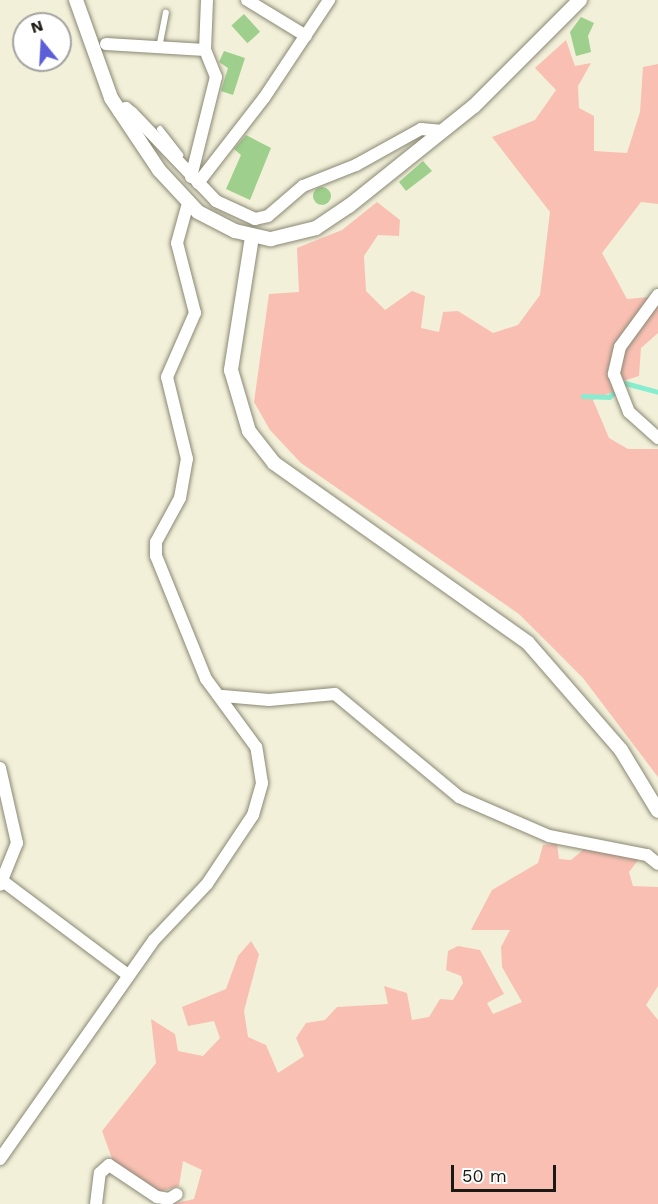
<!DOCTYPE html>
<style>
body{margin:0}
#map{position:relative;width:658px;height:1204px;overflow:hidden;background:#f2f0d9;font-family:"Work Sans",sans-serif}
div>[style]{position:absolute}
.green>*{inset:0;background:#f9bfb3}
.stream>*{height:4.5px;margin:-2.25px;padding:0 2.25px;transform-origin:2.25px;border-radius:2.25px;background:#88edcf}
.building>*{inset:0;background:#9ecf8c;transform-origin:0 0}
.round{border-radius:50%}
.roads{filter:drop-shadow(0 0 2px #8a8874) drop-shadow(0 0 2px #8a8874)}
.service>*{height:6px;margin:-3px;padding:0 3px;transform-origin:3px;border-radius:3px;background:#fff}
.minor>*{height:12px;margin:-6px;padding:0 6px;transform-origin:6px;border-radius:6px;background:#fff}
.tertiary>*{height:14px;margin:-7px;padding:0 7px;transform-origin:7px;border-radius:7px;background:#fff}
span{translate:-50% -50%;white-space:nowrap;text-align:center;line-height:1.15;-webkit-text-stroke:5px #fff;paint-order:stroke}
.north{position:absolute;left:12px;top:12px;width:60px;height:60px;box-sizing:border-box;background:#fff;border:2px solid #a4a3a0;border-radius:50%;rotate:342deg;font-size:16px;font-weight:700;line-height:24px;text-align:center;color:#1b1a12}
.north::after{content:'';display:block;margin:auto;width:21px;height:27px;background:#5b5ed6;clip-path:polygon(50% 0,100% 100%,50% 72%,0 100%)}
.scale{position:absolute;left:451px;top:1165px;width:105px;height:27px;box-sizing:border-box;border:3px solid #1b1a12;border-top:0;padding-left:8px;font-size:18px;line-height:21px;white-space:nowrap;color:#1b1a12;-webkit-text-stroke:4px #fff;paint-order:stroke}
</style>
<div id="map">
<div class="green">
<i style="clip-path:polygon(566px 40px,575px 66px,591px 63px,578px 86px,579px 108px,594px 116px,594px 151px,627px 153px,640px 112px,643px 67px,658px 64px,658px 204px,641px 202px,602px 253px,627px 299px,650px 297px,612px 352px,613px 392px,593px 400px,609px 438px,628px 449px,658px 449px,658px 777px,583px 678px,519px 614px,301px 463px,270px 430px,254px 402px,269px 294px,299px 292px,297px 248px,342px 230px,377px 202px,400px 220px,399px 236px,378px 235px,364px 256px,366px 291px,385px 310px,412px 291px,425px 296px,421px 328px,439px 332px,443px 312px,458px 311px,493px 333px,518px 325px,540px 295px,550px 212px,492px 137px,535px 120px,556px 90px,535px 68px)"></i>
<i style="clip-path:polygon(658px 303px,658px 333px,641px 348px,639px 376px,620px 382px,618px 363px,625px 345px)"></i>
<i style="clip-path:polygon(557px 844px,559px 859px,571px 860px,584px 849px,639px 859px,629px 872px,633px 886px,658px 887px,658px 986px,646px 1005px,658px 1020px,658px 1204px,172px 1204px,194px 1199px,202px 1170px,183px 1161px,179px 1186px,158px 1192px,113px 1161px,102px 1131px,156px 1063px,151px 1019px,175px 1034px,178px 1051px,203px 1056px,220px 1038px,214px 1021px,188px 1026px,182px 1007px,226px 989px,238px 956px,251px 941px,259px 954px,244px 1011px,248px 1037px,266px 1045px,278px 1073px,304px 1056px,296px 1038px,306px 1023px,325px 1020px,337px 1007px,388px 1004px,384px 986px,407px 993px,412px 1020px,429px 1017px,440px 999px,453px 1000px,463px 983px,461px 976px,446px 970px,448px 951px,458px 946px,480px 950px,504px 994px,487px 1003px,493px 1014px,522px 1002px,502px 967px,501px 947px,510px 930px,471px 930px,492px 890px,538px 863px,543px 845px)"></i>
</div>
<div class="stream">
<i style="left:583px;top:396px;width:26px;rotate:2deg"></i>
<i style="left:609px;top:397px;width:21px;rotate:-41deg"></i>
<i style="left:625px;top:383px;width:34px;rotate:15deg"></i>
</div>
<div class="building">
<i style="left:244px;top:14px;width:24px;height:17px;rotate:48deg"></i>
<i style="clip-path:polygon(581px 17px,594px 23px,588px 36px,591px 52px,576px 56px,570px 32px)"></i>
<i style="clip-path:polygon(224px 51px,245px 58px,233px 95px,221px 91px,228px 68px,219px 62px)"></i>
<i style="clip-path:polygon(246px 135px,271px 148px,250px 200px,226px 189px,241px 155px,234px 149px)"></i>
<i style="clip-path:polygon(423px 161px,432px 171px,406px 191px,399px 182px)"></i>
<i class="round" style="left:313px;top:187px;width:18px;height:18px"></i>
</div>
<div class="roads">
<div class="service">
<i style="left:159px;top:48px;width:36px;rotate:-79deg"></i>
<i style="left:160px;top:129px;width:33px;rotate:52deg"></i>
</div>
<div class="minor">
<i style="left:247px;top:0;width:69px;rotate:31.4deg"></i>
<i style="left:106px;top:44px;width:99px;rotate:3.5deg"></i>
<i style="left:119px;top:112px;width:8px;rotate:-30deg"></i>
<i style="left:126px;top:108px;width:8px;rotate:40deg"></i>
<i style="left:132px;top:113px;width:122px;rotate:46.3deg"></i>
<i style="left:216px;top:201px;width:43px;rotate:24.8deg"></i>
<i style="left:255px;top:219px;width:13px;rotate:-13deg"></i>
<i style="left:268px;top:216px;width:46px;rotate:-40.6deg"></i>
<i style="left:303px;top:186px;width:57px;rotate:-21.6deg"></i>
<i style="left:356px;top:165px;width:74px;rotate:-29deg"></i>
<i style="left:421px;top:129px;width:22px;rotate:5deg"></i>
<i style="left:191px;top:177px;width:103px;rotate:-76deg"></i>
<i style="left:216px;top:77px;width:29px;rotate:-112deg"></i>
<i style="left:205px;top:50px;width:50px;rotate:-87.7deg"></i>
<i style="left:198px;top:183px;width:108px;rotate:-52.2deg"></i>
<i style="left:264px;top:98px;width:118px;rotate:-56.4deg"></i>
<i style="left:658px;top:295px;width:64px;rotate:126.2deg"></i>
<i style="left:620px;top:347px;width:28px;rotate:103deg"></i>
<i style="left:614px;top:374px;width:41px;rotate:68.5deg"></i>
<i style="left:629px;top:412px;width:39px;rotate:42deg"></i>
<i style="left:223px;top:696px;width:46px;rotate:5deg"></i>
<i style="left:269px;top:700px;width:66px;rotate:-5.2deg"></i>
<i style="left:335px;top:694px;width:161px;rotate:39.7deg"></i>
<i style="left:459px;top:797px;width:98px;rotate:23.4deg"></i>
<i style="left:549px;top:836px;width:100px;rotate:11deg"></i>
<i style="left:647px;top:855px;width:14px;rotate:39deg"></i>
<i style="left:0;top:768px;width:77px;rotate:77.2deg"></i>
<i style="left:17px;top:843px;width:45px;rotate:112deg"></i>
<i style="left:0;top:879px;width:160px;rotate:36.9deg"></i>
<i style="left:0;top:1159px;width:268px;rotate:-54.9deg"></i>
<i style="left:154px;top:940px;width:77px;rotate:-46.6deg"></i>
<i style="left:207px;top:884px;width:83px;rotate:-56.3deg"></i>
<i style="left:253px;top:815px;width:33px;rotate:-74deg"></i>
<i style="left:262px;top:783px;width:36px;rotate:-99deg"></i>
<i style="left:256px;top:747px;width:84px;rotate:-126.3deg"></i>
<i style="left:206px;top:679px;width:133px;rotate:-112.1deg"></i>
<i style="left:156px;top:556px;width:14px;rotate:-90deg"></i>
<i style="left:156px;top:542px;width:50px;rotate:-61.4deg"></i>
<i style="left:180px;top:498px;width:40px;rotate:-80deg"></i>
<i style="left:187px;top:459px;width:84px;rotate:-103.7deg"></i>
<i style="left:167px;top:377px;width:70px;rotate:-66.4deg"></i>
<i style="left:195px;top:313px;width:72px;rotate:-104.4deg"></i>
<i style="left:177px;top:243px;width:41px;rotate:-74.6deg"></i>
<i style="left:96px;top:1204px;width:31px;rotate:-83deg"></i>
<i style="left:100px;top:1173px;width:12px;rotate:-42deg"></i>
<i style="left:109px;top:1165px;width:58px;rotate:33.7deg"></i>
<i style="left:157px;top:1197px;width:12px;rotate:9deg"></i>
<i style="left:169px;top:1199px;width:9px;rotate:-32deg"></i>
</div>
<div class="tertiary">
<i style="left:76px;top:0;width:104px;rotate:70.3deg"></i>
<i style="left:111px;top:98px;width:87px;rotate:56.3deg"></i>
<i style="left:159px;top:170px;width:57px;rotate:47.1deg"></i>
<i style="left:198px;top:212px;width:42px;rotate:27.2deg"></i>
<i style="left:235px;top:231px;width:37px;rotate:13deg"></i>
<i style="left:271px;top:239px;width:46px;rotate:-13.7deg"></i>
<i style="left:316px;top:228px;width:40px;rotate:-34deg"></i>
<i style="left:349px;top:206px;width:160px;rotate:-38.7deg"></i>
<i style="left:474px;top:106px;width:150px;rotate:-45deg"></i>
<i style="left:252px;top:237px;width:135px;rotate:99deg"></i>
<i style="left:231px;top:370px;width:64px;rotate:73.6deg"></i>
<i style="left:249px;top:431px;width:41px;rotate:52deg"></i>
<i style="left:274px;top:463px;width:311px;rotate:35.3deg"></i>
<i style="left:528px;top:643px;width:142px;rotate:49deg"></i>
<i style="left:621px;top:750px;width:71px;rotate:58.8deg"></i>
</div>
</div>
<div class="north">N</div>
<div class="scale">50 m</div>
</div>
